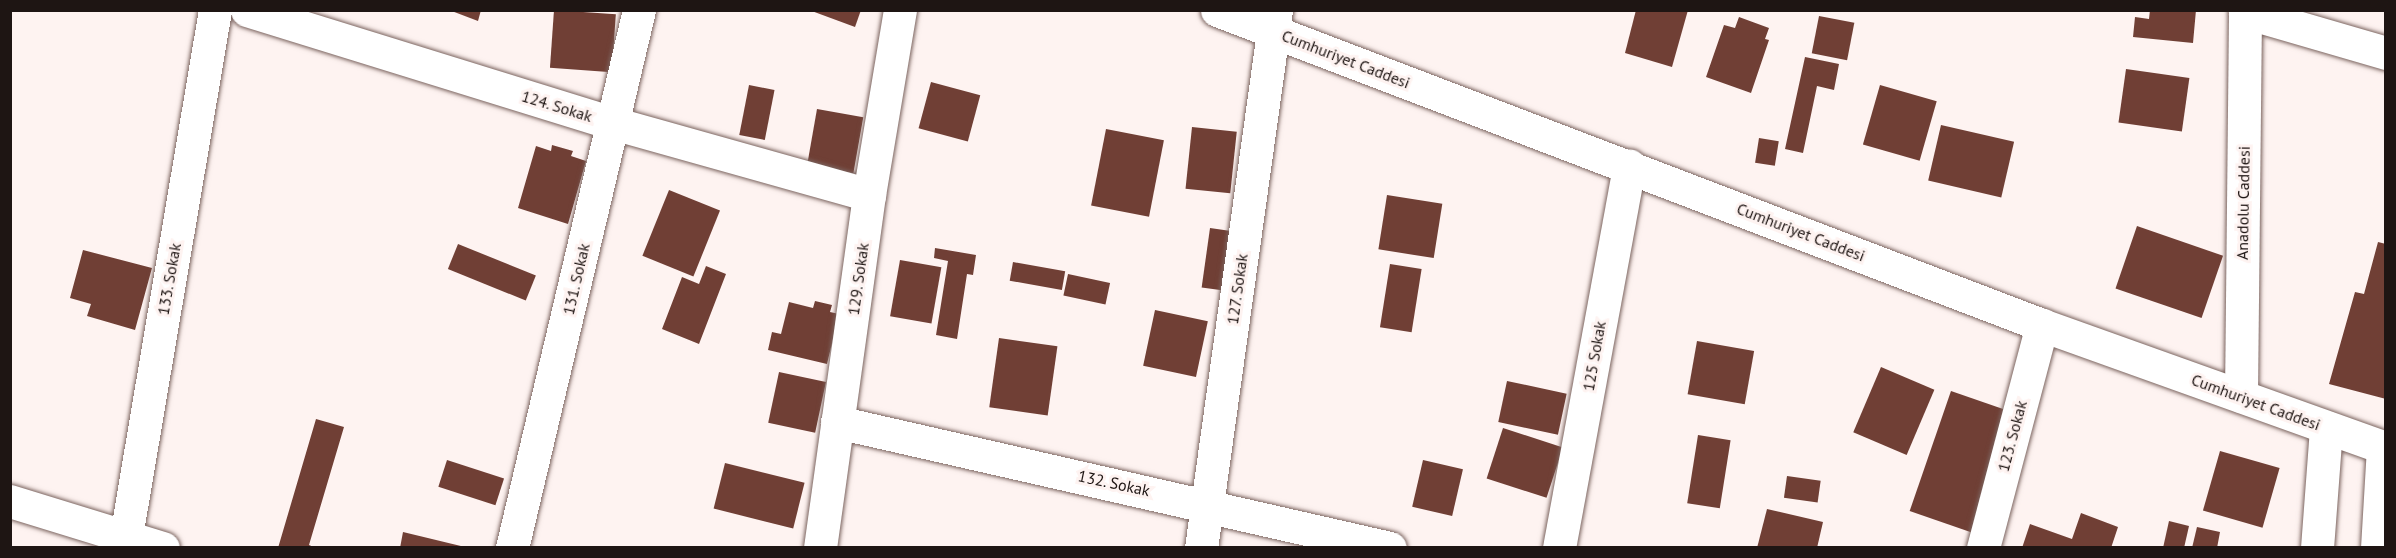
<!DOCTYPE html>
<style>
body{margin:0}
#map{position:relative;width:2396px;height:558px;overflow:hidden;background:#fef3f1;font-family:"PT Sans",sans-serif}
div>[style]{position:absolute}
.building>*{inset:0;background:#703f35;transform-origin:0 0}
.roads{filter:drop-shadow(0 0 2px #7b645f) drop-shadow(0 0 2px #7b645f)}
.minor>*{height:33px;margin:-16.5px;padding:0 16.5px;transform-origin:16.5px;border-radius:16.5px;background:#fff}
.major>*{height:33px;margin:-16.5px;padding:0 16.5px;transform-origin:16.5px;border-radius:16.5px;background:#fff}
span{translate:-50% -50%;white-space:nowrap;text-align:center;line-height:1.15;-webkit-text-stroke:6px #fef3f1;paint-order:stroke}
.street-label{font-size:16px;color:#1e1513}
.frame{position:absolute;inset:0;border:12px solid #1e1513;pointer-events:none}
</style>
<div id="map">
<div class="building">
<i style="clip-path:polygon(449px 10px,481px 10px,478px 21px)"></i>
<i style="left:554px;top:10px;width:62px;height:58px;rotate:4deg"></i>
<i style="clip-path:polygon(809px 10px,861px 10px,855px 27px)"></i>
<i style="clip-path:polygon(1636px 10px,1688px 10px,1672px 67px,1625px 53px)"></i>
<i style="clip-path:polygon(2150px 10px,2196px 10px,2193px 43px,2133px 37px,2135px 17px,2149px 19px)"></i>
<i style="left:1819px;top:16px;width:36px;height:38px;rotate:11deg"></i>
<i style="clip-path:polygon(1739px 17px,1769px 28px,1765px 39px,1769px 40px,1751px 93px,1706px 77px,1724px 25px,1735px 28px)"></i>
<i style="clip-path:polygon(1805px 57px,1839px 64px,1834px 90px,1817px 86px,1803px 153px,1785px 149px)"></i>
<i style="left:2126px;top:69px;width:64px;height:54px;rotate:8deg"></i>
<i style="left:931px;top:82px;width:51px;height:48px;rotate:15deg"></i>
<i style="left:749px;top:85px;width:26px;height:51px;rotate:11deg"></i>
<i style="left:1880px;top:85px;width:59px;height:62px;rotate:16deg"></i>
<i style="left:817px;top:109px;width:47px;height:57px;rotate:10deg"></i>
<i style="left:1941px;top:125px;width:75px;height:57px;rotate:13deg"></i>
<i style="left:1192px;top:127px;width:45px;height:62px;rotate:6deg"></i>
<i style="left:1106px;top:129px;width:59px;height:78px;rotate:11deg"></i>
<i style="left:1759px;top:138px;width:20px;height:25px;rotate:9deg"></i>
<i style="clip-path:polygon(552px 145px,573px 151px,571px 156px,586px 161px,568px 224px,518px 208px,536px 146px,551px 151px)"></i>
<i style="left:669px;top:190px;width:55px;height:71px;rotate:22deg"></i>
<i style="left:1387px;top:195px;width:56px;height:55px;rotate:9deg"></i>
<i style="left:2137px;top:226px;width:91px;height:66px;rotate:19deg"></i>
<i style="left:1210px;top:228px;width:28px;height:60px;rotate:8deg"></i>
<i style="clip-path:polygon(2378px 242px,2386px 244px,2386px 399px,2329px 384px,2355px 292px,2364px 294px)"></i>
<i style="left:458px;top:244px;width:84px;height:27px;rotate:22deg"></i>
<i style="clip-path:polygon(935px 248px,976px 255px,973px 275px,967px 274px,957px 339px,936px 335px,948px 261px,934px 258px)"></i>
<i style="clip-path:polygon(83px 250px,152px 268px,135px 330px,87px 316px,91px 304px,70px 298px)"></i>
<i style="left:900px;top:260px;width:42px;height:57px;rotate:10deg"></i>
<i style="left:1013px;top:262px;width:53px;height:19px;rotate:10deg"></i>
<i style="left:1390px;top:264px;width:32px;height:64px;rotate:9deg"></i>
<i style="clip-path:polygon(706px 266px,726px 274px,699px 344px,662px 329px,682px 277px,699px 284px)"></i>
<i style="left:1068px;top:274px;width:43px;height:22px;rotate:12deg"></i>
<i style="clip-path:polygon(815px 301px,832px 305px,830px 312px,839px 314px,827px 364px,768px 350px,772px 332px,781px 334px,789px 302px,813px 308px)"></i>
<i style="left:1155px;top:310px;width:54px;height:57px;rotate:12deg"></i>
<i style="left:999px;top:338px;width:59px;height:70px;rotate:8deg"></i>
<i style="left:1697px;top:341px;width:58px;height:54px;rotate:10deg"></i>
<i style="left:1881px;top:367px;width:58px;height:71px;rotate:23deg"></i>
<i style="left:779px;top:372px;width:48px;height:52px;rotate:12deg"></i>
<i style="left:1507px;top:381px;width:61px;height:42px;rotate:12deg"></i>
<i style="left:1951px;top:391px;width:68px;height:127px;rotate:19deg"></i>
<i style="clip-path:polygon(316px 419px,344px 427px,309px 545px,316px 548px,278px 548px)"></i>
<i style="left:1503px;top:428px;width:63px;height:53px;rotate:18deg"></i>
<i style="left:1698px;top:435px;width:33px;height:69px;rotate:9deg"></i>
<i style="left:2220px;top:451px;width:62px;height:62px;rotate:16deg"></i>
<i style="left:447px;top:460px;width:60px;height:28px;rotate:18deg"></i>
<i style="left:1423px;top:460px;width:41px;height:48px;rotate:13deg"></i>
<i style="left:725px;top:463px;width:82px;height:47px;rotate:14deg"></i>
<i style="left:1787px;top:476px;width:34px;height:22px;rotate:8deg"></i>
<i style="clip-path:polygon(1767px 509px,1823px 522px,1817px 548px,1757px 548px)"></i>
<i style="clip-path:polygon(2081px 513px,2118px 527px,2111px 548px,2022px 548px,2030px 524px,2072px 539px)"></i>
<i style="clip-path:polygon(2169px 521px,2189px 526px,2184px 548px,2163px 548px)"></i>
<i style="clip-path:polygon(2197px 527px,2220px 532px,2217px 548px,2192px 548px)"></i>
<i style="clip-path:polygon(403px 532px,465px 547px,465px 548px,400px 548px)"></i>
</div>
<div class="roads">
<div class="minor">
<i style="left:247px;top:10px;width:383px;rotate:17.2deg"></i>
<i style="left:613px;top:123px;width:266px;rotate:15.7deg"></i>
<i style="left:2245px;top:12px;width:147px;rotate:16.2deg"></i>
<i style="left:2241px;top:396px;width:386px;rotate:-89.4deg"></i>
<i style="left:837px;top:422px;width:567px;rotate:12.84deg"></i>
<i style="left:10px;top:501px;width:160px;rotate:17.1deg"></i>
<i style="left:124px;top:548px;width:546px;rotate:-80.4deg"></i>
<i style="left:512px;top:548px;width:553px;rotate:-76.72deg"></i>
<i style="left:820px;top:548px;width:356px;rotate:-82.1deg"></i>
<i style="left:869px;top:195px;width:188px;rotate:-80.5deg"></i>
<i style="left:1201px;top:548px;width:543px;rotate:-82.06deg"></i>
<i style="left:1559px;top:548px;width:389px;rotate:-79.6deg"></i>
<i style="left:1983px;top:548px;width:231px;rotate:-75.2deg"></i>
<i style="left:2317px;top:548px;width:121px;rotate:-85.7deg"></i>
<i style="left:2377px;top:548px;width:100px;rotate:-86.6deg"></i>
</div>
<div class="major">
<i style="left:1217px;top:10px;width:883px;rotate:20.9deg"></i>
<i style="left:2042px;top:325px;width:365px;rotate:19.7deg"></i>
</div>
</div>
<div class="street-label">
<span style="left:1346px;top:59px;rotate:21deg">Cumhuriyet Caddesi</span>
<span style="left:557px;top:106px;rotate:17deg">124. Sokak</span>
<span style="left:2243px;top:203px;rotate:-89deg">Anadolu Caddesi</span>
<span style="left:1801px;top:232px;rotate:21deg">Cumhuriyet Caddesi</span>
<span style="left:169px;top:279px;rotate:-80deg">133. Sokak</span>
<span style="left:576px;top:279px;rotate:-77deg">131. Sokak</span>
<span style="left:858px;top:279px;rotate:-82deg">129. Sokak</span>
<span style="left:1237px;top:289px;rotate:-82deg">127. Sokak</span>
<span style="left:1594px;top:356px;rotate:-80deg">125 Sokak</span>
<span style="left:2256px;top:402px;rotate:20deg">Cumhuriyet Caddesi</span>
<span style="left:2012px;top:436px;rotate:-75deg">123. Sokak</span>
<span style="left:1114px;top:483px;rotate:12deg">132. Sokak</span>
</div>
<div class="frame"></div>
</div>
